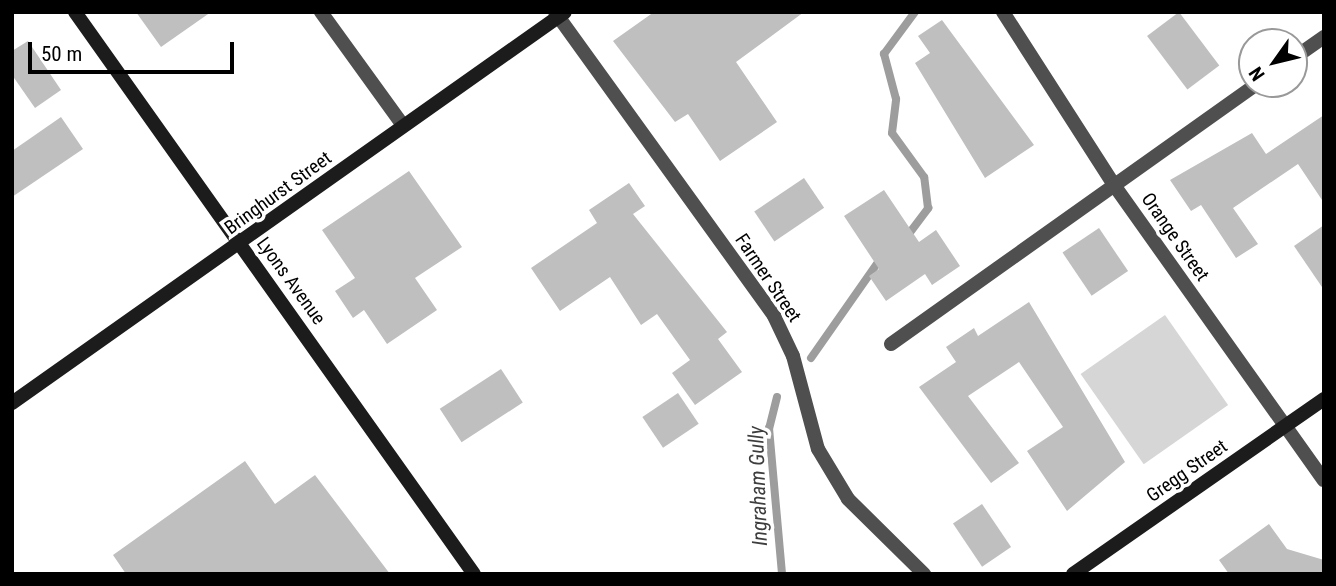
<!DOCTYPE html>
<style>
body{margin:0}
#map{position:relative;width:1336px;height:586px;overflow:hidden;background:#fff;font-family:"Roboto Condensed",sans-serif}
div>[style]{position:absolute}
.green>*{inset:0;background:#d6d6d6;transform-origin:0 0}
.stream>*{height:8px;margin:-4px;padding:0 4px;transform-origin:4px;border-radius:4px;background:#9d9d9d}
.building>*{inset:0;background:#bfbfbf;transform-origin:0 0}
.street>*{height:14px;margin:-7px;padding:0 7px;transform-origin:7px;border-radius:7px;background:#4f4f4f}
.secondary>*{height:14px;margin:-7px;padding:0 7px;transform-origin:7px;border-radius:7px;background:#1c1c1c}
span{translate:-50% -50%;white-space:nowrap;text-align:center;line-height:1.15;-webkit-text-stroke:7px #fff;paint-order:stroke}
.street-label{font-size:19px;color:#000}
.water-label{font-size:21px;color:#3e3e3e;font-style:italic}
.frame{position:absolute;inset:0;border:14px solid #000;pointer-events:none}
.north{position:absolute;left:1238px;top:28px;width:70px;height:70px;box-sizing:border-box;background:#fff;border:2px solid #999;border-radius:50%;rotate:236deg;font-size:19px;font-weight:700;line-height:28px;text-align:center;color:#000}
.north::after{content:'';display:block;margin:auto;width:24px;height:32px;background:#000;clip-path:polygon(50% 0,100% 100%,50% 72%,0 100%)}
.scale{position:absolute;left:28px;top:42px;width:206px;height:32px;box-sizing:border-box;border:4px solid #000;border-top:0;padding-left:9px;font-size:21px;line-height:24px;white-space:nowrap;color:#000;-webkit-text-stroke:5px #fff;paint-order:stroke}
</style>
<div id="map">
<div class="green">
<i style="left:1165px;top:315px;width:110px;height:103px;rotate:55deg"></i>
</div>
<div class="stream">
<i style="left:905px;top:239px;width:39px;rotate:-53deg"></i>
<i style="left:928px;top:208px;width:31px;rotate:-97deg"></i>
<i style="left:924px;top:177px;width:54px;rotate:-126deg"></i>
<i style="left:892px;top:133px;width:34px;rotate:-83deg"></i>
<i style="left:896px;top:99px;width:47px;rotate:-104.9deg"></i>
<i style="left:884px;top:54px;width:52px;rotate:-53.6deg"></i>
<i style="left:811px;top:358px;width:122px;rotate:-55deg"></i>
<i style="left:777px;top:397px;width:32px;rotate:104deg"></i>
<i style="left:769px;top:428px;width:147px;rotate:84.9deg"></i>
</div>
<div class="building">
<i style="clip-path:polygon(136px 12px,211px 12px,161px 47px)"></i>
<i style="clip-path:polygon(654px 12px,804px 12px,736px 62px,777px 122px,720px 161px,688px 114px,675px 122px,613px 41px)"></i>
<i style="left:1179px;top:12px;width:67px;height:40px;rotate:53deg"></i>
<i style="clip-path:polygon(942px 20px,1034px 145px,985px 178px,915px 63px,930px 53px,918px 36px)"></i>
<i style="clip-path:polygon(28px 41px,61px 90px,35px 108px,12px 75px,12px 51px)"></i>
<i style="clip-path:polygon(1324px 115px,1324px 203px,1298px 164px,1233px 208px,1258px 244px,1236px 258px,1201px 205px,1191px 211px,1170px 180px,1252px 133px,1266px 154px)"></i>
<i style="clip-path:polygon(61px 117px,83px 149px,12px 197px,12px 151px)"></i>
<i style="clip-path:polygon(409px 171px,462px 247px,415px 278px,437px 310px,387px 344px,364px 310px,353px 318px,335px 291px,355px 278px,322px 230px)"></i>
<i style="left:804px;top:178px;width:36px;height:60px;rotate:56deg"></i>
<i style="clip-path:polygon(629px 183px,645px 206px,633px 214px,727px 332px,718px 339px,742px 372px,695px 405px,672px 373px,690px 360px,657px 314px,641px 325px,610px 277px,560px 311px,531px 268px,597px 223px,589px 210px)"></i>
<i style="clip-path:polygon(884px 190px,919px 242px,936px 230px,960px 266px,932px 285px,925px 274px,886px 301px,869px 276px,879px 269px,844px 216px)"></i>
<i style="clip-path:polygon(1324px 225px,1324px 290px,1294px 246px)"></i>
<i style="left:1099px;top:228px;width:52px;height:44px;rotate:56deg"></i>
<i style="clip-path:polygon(1029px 302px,1125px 462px,1067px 511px,1027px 451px,1063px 427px,1019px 362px,968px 396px,1019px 463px,991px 483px,919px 387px,956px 362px,946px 347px,974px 328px,978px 336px)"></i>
<i style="left:501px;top:369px;width:40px;height:73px;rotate:57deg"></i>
<i style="left:678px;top:393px;width:37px;height:43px;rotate:56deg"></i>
<i style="clip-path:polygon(245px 461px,275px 504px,315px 475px,390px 574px,126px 574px,113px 555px)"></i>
<i style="left:982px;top:504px;width:52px;height:35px;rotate:56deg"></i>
<i style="clip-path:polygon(1269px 524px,1287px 549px,1324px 560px,1324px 574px,1229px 574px,1219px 560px)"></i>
</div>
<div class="street">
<i style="left:321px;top:12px;width:138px;rotate:54.1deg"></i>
<i style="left:555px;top:12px;width:375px;rotate:54.2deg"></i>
<i style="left:774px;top:316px;width:44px;rotate:64.6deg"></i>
<i style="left:793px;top:356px;width:96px;rotate:75deg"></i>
<i style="left:818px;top:449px;width:58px;rotate:59deg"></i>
<i style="left:848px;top:499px;width:107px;rotate:44.6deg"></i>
<i style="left:1003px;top:12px;width:206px;rotate:57.3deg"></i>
<i style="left:1114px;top:185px;width:362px;rotate:54.6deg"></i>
<i style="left:1294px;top:58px;width:37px;rotate:-35deg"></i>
<i style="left:891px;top:344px;width:449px;rotate:-35.4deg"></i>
</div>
<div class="secondary">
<i style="left:75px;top:12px;width:689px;rotate:54.63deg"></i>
<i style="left:12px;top:403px;width:677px;rotate:-35.26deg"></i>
<i style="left:1073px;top:574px;width:306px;rotate:-34.9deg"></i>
</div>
<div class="street-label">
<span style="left:278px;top:193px;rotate:-36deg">Bringhurst Street</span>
<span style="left:1175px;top:237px;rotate:55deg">Orange Street</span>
<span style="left:768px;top:278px;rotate:56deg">Farmer Street</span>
<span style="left:291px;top:281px;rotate:54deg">Lyons Avenue</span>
<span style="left:1187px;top:471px;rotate:-35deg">Gregg Street</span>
</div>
<div class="water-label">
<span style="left:758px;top:486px;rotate:-92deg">Ingraham Gully</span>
</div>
<div class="frame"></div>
<div class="north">N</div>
<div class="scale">50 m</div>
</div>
